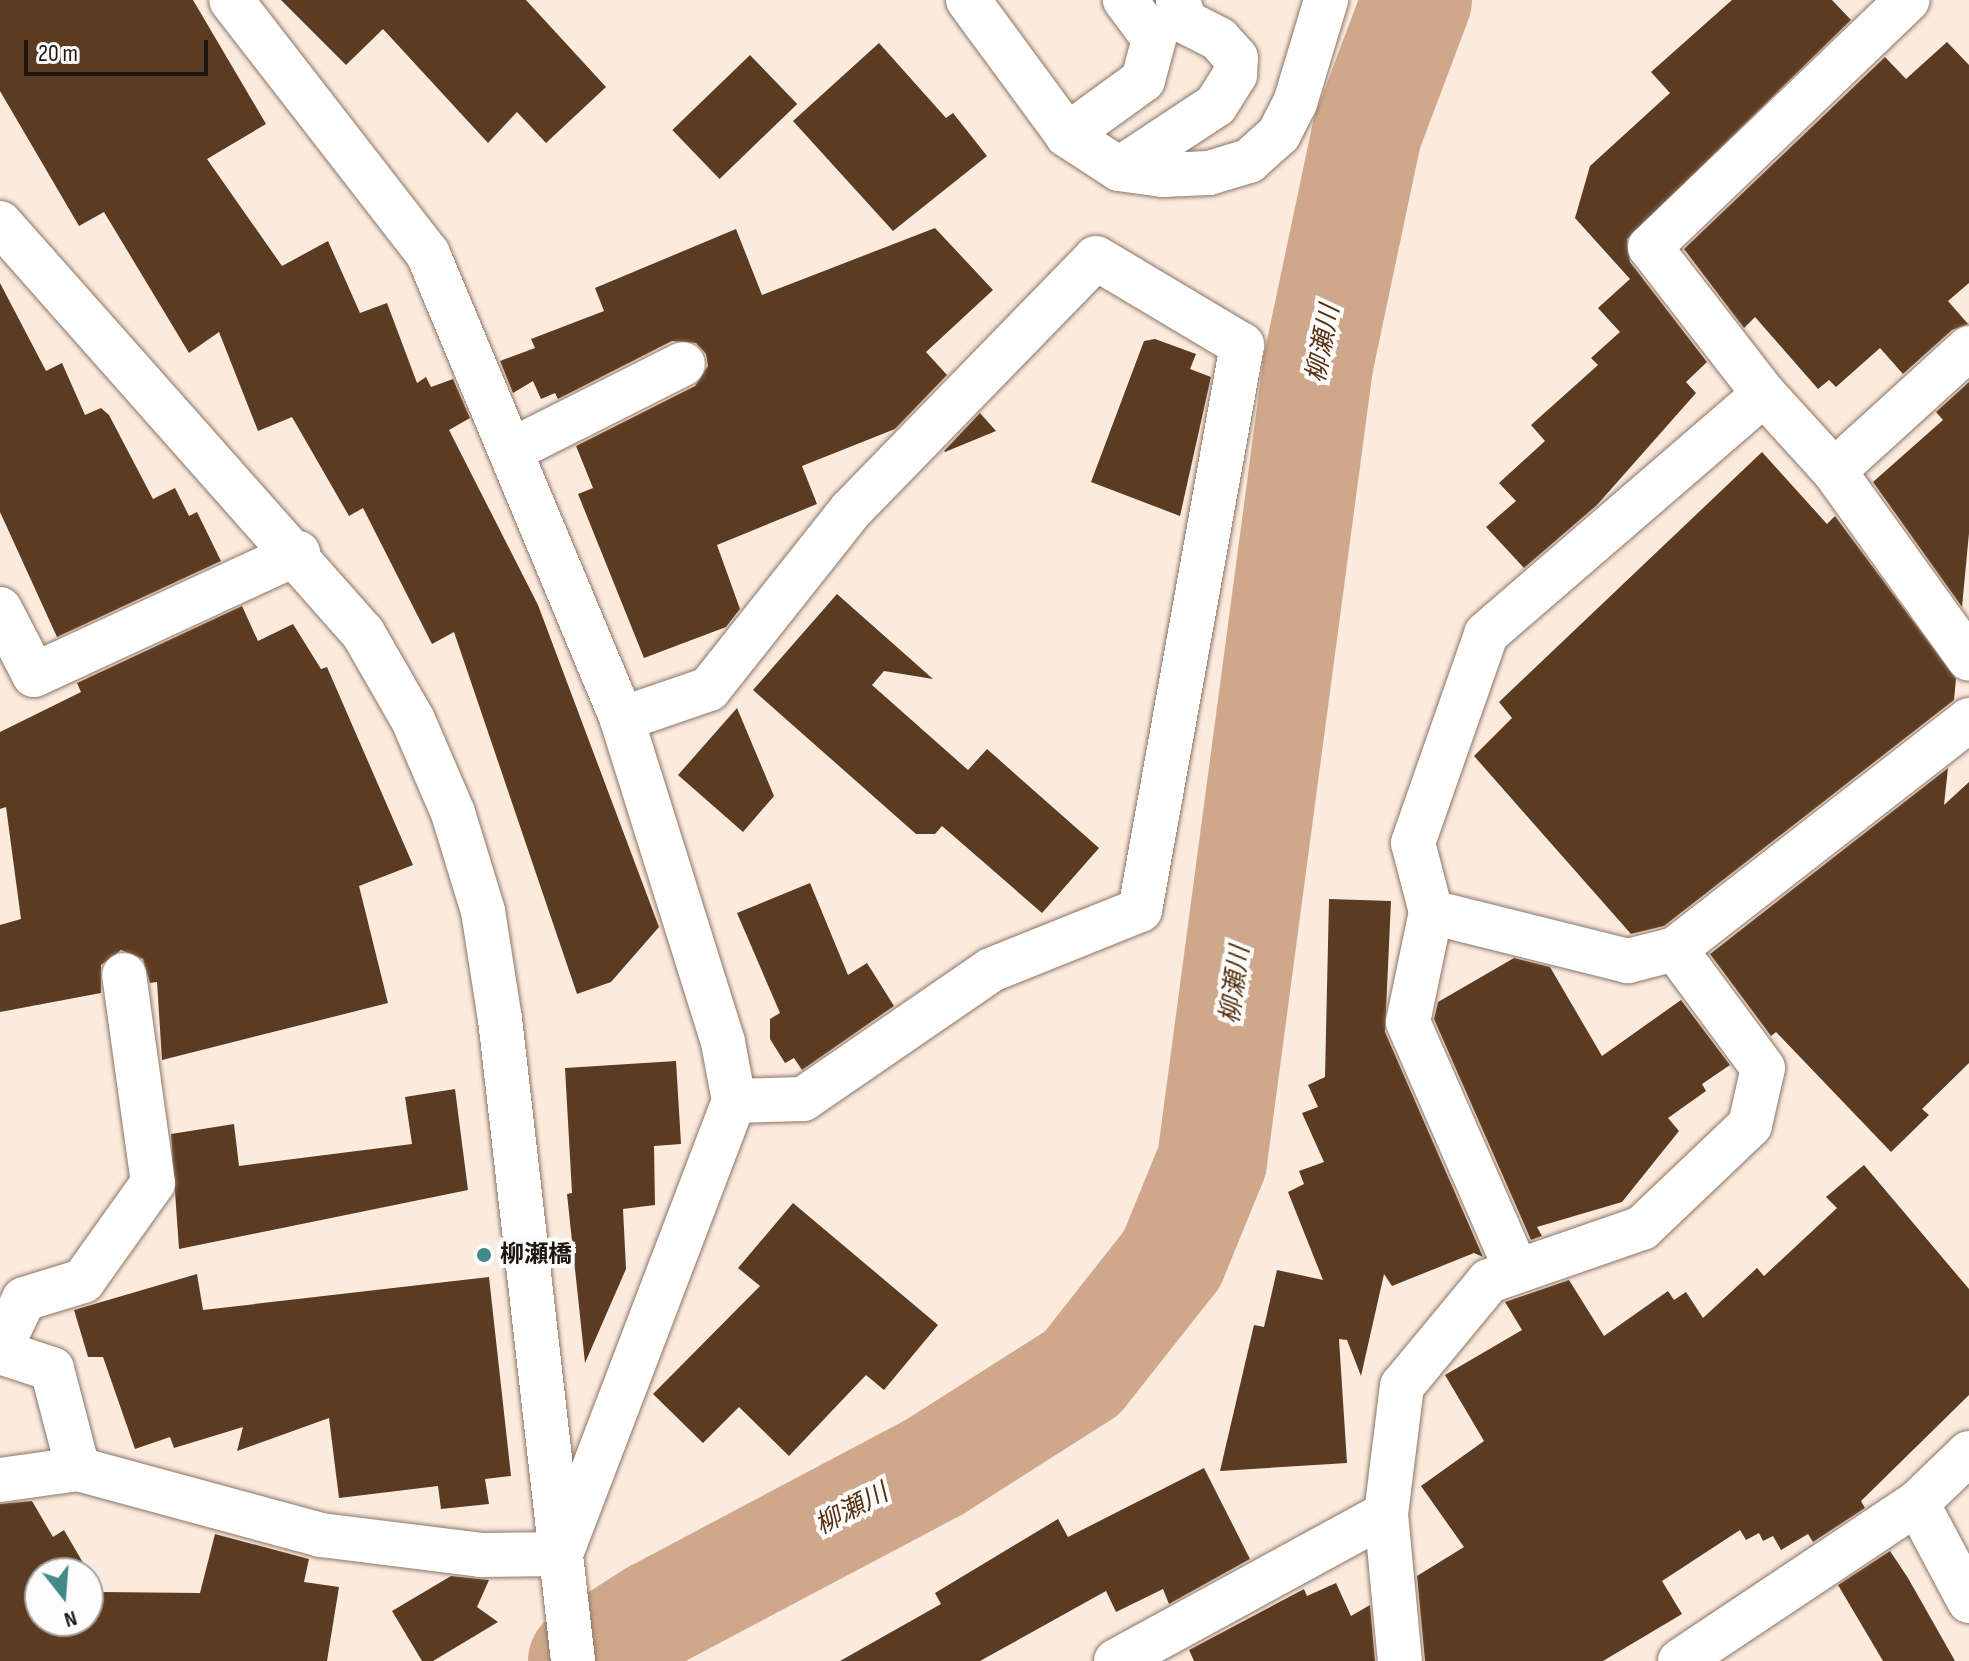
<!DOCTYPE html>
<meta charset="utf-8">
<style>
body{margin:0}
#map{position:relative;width:1969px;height:1661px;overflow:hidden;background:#fbebdf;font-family:"Sofia Sans Condensed","Noto Sans JP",sans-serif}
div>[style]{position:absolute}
.river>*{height:110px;margin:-55px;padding:0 55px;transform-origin:55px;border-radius:55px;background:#cfa88b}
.building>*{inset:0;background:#5b3b21;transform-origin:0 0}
.roads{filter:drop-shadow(0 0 2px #8d7564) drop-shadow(0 0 2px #8d7564)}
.minor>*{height:44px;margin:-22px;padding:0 22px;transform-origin:22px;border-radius:22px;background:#fff}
.dots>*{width:22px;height:22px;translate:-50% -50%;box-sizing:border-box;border:4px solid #fcfcfc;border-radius:50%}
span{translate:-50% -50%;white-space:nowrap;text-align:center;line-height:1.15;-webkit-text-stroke:8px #fcfcfc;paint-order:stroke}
.poi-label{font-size:24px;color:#1f160f;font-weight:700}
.left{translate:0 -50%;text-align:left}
.water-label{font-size:26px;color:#57310f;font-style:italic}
.north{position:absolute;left:24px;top:1557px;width:80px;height:80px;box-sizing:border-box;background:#fcfcfc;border:2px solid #a4a09d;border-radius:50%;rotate:163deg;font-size:22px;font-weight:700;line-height:32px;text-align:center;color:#1f160f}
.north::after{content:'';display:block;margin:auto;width:28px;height:36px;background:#428a88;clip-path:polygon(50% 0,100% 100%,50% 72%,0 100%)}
.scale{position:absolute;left:24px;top:40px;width:184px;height:36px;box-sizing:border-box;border:4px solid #1f160f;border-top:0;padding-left:10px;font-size:24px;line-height:28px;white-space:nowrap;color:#1f160f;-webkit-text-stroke:6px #fcfcfc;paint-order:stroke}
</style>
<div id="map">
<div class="river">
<i style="left:583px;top:1661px;width:85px;rotate:-32.6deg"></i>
<i style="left:655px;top:1615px;width:318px;rotate:-27.9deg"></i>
<i style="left:936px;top:1466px;width:173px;rotate:-32.5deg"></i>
<i style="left:1082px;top:1373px;width:145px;rotate:-51.7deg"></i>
<i style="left:1172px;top:1259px;width:106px;rotate:-67.8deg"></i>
<i style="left:1212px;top:1161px;width:803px;rotate:-82.41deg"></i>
<i style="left:1318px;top:365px;width:237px;rotate:-78.1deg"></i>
<i style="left:1367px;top:133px;width:142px;rotate:-69.4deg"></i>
</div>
<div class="building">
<i style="clip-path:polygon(0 0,193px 0,266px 124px,207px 159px,282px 266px,328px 241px,360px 313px,387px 303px,417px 383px,426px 377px,431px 387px,453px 379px,470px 418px,449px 430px,538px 605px,659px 927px,611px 982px,577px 994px,454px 632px,432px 644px,363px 508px,349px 516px,292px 417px,258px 431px,219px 332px,189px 353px,104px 212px,79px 226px,0 91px)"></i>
<i style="clip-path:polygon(281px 0,526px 0,606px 87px,546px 143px,517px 112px,488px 143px,383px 29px,346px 65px)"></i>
<i style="clip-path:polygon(1732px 0,1832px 0,1851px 20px,1627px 239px,1630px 262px,1707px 362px,1686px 382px,1696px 393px,1597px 505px,1524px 568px,1486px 527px,1516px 501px,1499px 483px,1545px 441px,1531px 425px,1598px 365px,1591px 358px,1620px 332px,1598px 308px,1630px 279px,1575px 218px,1590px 166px,1670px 93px,1651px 72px)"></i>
<i style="clip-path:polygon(1947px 42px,1969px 65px,1969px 283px,1948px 301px,1968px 324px,1952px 330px,1903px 374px,1880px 348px,1836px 387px,1829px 380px,1818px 389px,1755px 317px,1744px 328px,1684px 249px,1885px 57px,1906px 79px)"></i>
<i style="clip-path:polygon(879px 43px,946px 118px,953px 113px,987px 156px,893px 231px,793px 121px)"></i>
<i style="left:750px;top:55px;width:68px;height:108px;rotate:46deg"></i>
<i style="clip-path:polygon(935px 228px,993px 290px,926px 352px,947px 375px,895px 429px,802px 466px,817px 504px,717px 545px,740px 609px,726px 627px,644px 658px,578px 494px,593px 488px,576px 446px,695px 386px,708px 366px,706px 354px,696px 343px,672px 341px,558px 399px,555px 393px,541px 399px,533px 381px,513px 393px,500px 361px,535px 348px,531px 339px,604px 311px,595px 288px,736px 229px,762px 295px)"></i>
<i style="clip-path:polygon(0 283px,46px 371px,62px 363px,85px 415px,101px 408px,109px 415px,153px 499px,175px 488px,189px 516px,197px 512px,221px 561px,57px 637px,0 512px)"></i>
<i style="clip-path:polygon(1155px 339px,1196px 354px,1190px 369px,1211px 377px,1180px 516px,1091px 482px,1144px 341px)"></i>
<i style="clip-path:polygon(1969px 382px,1969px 533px,1962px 607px,1873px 482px,1943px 420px,1936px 412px)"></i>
<i style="clip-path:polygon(980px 413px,996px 431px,945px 452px,944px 451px)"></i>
<i style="clip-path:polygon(1762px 452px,1827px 524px,1835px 516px,1956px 679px,1954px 700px,1664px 926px,1631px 934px,1474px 756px,1512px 718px,1499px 702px)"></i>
<i style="clip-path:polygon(837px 594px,933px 679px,884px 671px,872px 685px,968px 770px,987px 749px,1099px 848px,1042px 913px,942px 826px,935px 834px,916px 834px,753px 690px)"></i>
<i style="clip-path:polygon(242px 606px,258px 641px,293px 624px,321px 669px,327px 667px,413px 865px,359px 886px,388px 1003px,162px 1060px,157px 982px,150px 983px,143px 959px,121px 950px,101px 965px,101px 993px,0 1012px,0 925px,21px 919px,6px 807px,0 809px,0 732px,81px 692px,77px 683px)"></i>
<i style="clip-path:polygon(737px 708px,774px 796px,743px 832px,678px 775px)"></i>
<i style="clip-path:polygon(1948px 768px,1944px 805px,1969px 782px,1969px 1063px,1922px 1109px,1929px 1115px,1891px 1152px,1776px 1032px,1771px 1036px,1710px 954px)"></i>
<i style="clip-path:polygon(810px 883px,848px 975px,867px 963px,894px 1006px,802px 1070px,794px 1058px,785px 1063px,770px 1039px,770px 1019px,780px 1013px,737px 913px)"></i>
<i style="clip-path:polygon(1329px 899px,1391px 901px,1385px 1032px,1483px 1257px,1474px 1253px,1392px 1286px,1384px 1274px,1361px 1376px,1347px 1340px,1339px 1339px,1347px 1463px,1220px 1471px,1254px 1325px,1264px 1327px,1277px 1270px,1323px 1280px,1288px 1192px,1304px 1184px,1299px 1171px,1324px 1162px,1302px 1113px,1318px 1107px,1308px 1085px,1325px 1077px)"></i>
<i style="clip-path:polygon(1514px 958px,1550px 967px,1602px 1056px,1681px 1000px,1730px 1065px,1702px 1084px,1706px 1091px,1668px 1118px,1679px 1131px,1622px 1202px,1537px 1227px,1542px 1236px,1531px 1240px,1434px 1019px,1438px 1002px)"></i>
<i style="clip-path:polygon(676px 1061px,681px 1144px,654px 1146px,655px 1205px,623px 1209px,626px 1269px,585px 1363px,567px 1194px,572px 1193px,565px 1068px)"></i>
<i style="clip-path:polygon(455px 1089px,468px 1190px,179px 1249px,171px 1134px,234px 1124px,239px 1166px,412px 1144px,405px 1097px)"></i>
<i style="clip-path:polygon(1864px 1165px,1969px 1289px,1969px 1395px,1861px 1501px,1865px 1508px,1813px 1542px,1808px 1534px,1781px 1550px,1773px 1536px,1763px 1541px,1759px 1533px,1746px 1540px,1740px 1530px,1662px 1581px,1682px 1614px,1603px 1661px,1425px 1661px,1417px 1576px,1464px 1547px,1421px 1486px,1484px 1441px,1445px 1375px,1522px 1330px,1505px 1302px,1569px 1280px,1604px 1336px,1668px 1291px,1674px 1300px,1686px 1292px,1703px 1318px,1757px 1268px,1764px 1276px,1837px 1208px,1826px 1197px)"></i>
<i style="clip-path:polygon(793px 1203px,938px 1325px,884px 1390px,866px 1375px,789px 1456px,739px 1407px,703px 1443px,653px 1394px,760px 1286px,738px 1268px)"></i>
<i style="clip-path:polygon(197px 1274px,203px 1310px,489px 1277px,511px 1476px,485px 1479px,489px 1504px,441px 1509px,438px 1486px,339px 1498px,329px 1418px,237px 1451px,243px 1427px,174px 1448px,170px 1437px,135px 1449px,103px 1357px,88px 1357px,74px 1310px)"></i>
<i style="clip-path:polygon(1204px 1468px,1250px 1559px,1169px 1604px,1163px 1589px,1116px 1612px,1106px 1591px,980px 1661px,840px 1661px,941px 1604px,935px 1593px,1058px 1519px,1068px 1537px)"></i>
<i style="clip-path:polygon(evenodd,32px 1501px,53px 1537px,64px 1530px,100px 1592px,200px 1593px,215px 1534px,309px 1559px,304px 1582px,339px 1587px,327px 1661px,0 1661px,0 1504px,32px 1501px,40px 1573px,88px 1573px,88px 1621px,40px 1621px,40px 1573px)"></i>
<i style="clip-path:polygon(1890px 1551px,1908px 1578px,1955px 1661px,1883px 1661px,1838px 1585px)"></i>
<i style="clip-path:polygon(451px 1576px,489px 1580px,477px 1607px,498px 1622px,433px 1661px,422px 1661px,392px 1611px)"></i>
<i style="clip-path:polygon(1336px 1583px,1351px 1616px,1370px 1605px,1375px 1661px,1194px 1661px,1189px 1650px,1304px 1589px,1307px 1596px)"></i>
</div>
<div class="roads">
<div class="minor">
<i style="left:968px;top:0;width:167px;rotate:53.7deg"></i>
<i style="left:1067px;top:135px;width:62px;rotate:33.2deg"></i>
<i style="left:1119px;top:169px;width:44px;rotate:7.8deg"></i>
<i style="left:1163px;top:175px;width:46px;rotate:-2.5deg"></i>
<i style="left:1209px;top:173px;width:42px;rotate:-16.7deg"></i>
<i style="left:1249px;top:161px;width:40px;rotate:-42deg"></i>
<i style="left:1279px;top:134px;width:35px;rotate:-63deg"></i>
<i style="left:1295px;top:103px;width:108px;rotate:-73.2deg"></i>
<i style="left:1067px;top:135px;width:94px;rotate:-35.9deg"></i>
<i style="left:1143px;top:80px;width:42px;rotate:-75deg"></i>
<i style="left:1154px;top:39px;width:49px;rotate:-126.6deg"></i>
<i style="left:1119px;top:169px;width:116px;rotate:-33.4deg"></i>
<i style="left:1216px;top:105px;width:36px;rotate:-58deg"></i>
<i style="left:1235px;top:75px;width:17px;rotate:-87deg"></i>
<i style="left:1236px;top:58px;width:25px;rotate:-132deg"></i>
<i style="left:1219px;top:39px;width:38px;rotate:-153deg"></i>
<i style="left:1185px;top:22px;width:23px;rotate:-108deg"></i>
<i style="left:0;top:223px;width:548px;rotate:48.48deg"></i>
<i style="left:363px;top:633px;width:100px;rotate:60.1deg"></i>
<i style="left:413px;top:720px;width:101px;rotate:66.7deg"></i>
<i style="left:453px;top:813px;width:102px;rotate:73deg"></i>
<i style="left:483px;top:911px;width:109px;rotate:81.1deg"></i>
<i style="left:500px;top:1019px;width:646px;rotate:83.51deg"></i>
<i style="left:1764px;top:394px;width:186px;rotate:-127.8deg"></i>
<i style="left:1650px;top:247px;width:357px;rotate:-43.8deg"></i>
<i style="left:514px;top:449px;width:189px;rotate:-26.7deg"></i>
<i style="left:1834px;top:471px;width:183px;rotate:-42.3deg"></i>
<i style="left:0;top:609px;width:74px;rotate:62.7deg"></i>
<i style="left:34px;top:675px;width:291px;rotate:-24.8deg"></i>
<i style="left:622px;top:719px;width:92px;rotate:-19deg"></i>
<i style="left:709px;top:689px;width:228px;rotate:-51.6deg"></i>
<i style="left:851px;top:510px;width:351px;rotate:-45.8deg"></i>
<i style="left:1096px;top:258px;width:170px;rotate:30.8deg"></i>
<i style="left:1242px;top:345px;width:574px;rotate:100.23deg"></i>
<i style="left:1140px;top:910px;width:161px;rotate:158.1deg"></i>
<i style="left:991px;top:970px;width:228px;rotate:145.5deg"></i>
<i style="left:803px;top:1099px;width:69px;rotate:178.3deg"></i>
<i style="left:1675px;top:949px;width:373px;rotate:-37.9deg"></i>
<i style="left:1515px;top:1267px;width:267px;rotate:-113.6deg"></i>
<i style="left:1408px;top:1022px;width:112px;rotate:-78.2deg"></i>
<i style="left:1431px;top:912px;width:71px;rotate:-104.6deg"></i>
<i style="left:1413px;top:843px;width:221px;rotate:-70.7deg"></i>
<i style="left:1486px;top:634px;width:367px;rotate:-40.8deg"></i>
<i style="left:1764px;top:394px;width:104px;rotate:47.7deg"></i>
<i style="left:1834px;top:471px;width:231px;rotate:54.3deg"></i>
<i style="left:0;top:1349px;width:55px;rotate:-64.4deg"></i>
<i style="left:24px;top:1299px;width:62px;rotate:-17deg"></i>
<i style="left:83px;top:1281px;width:120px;rotate:-54.5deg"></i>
<i style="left:153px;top:1183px;width:210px;rotate:-97.9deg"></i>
<i style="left:0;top:1352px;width:55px;rotate:18.1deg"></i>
<i style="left:52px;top:1369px;width:103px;rotate:75.4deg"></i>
<i style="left:0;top:1480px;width:79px;rotate:-8deg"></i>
<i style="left:78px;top:1469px;width:252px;rotate:15.2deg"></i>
<i style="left:321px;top:1535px;width:161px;rotate:7.1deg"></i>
<i style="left:481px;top:1555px;width:80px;rotate:-0.7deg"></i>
<i style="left:561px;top:1554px;width:485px;rotate:-69.1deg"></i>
<i style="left:734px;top:1101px;width:60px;rotate:-100.6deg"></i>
<i style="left:723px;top:1042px;width:338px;rotate:-107.4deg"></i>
<i style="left:622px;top:719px;width:504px;rotate:-112.65deg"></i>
<i style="left:428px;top:254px;width:321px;rotate:-127.8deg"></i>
<i style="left:1917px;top:1503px;width:111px;rotate:62deg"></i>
<i style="left:1386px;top:1514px;width:148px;rotate:84.6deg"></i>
<i style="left:1116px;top:1661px;width:307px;rotate:-28.6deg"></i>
<i style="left:1386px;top:1514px;width:129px;rotate:-82.9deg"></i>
<i style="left:1402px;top:1386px;width:136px;rotate:-50.4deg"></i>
<i style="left:1489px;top:1281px;width:162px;rotate:-19.1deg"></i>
<i style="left:1642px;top:1228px;width:149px;rotate:-43.6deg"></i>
<i style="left:1750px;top:1125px;width:58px;rotate:-77.2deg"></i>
<i style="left:1763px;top:1068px;width:148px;rotate:-126.5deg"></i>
<i style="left:1675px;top:949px;width:49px;rotate:165.7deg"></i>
<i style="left:1628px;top:961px;width:203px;rotate:-166deg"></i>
<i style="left:1680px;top:1661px;width:285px;rotate:-33.7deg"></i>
<i style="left:1917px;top:1503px;width:72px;rotate:-43.9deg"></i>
</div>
</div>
<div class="dots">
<i style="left:484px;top:1255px;background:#428a88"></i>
</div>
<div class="poi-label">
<span class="left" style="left:500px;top:1255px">柳瀬橋</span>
</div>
<div class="water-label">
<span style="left:1324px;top:344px;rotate:-79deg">柳瀬川</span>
<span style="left:1236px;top:985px;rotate:-82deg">柳瀬川</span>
<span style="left:852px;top:1510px;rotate:-28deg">柳瀬川</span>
</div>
<div class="north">N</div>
<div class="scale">20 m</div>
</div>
